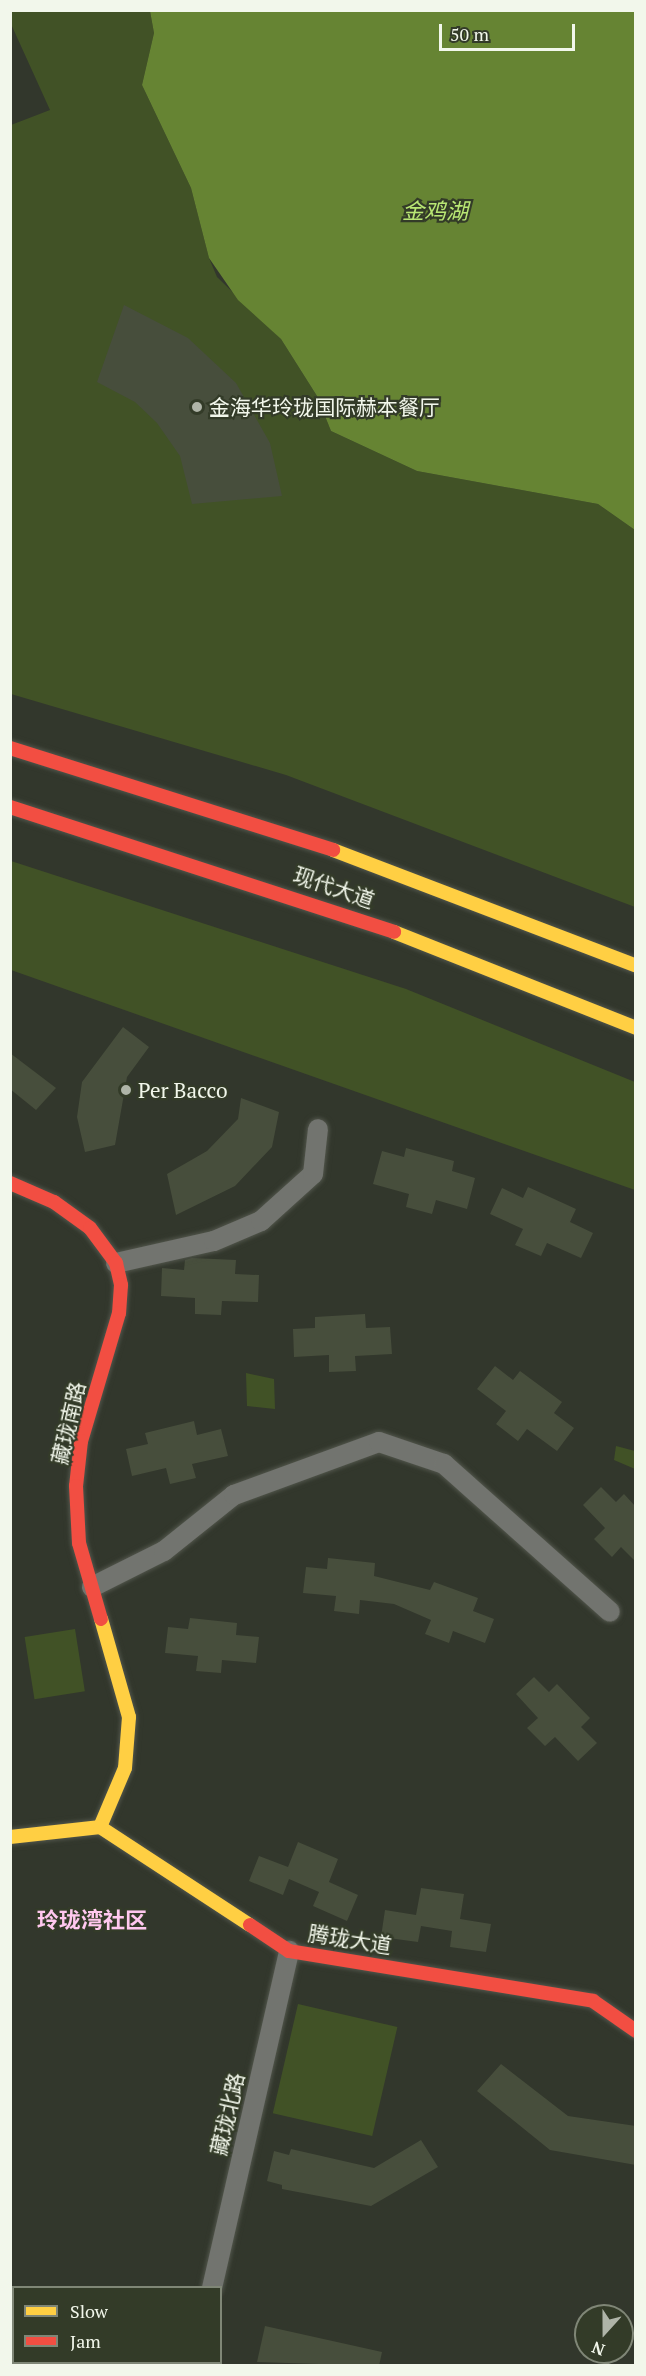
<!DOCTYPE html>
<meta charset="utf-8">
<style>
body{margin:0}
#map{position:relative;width:646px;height:2376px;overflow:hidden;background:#32372c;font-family:"PT Serif","Noto Sans SC",serif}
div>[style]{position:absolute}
.green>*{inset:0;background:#415226;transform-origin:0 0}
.water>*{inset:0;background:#668433}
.building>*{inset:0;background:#474e3c}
.roads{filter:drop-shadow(0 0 2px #51554b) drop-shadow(0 0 2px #51554b)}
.street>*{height:20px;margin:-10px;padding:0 10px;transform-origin:10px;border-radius:10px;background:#72746f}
.slow>*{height:14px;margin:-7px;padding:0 7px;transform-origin:7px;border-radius:7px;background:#ffcf43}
.jam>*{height:14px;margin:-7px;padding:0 7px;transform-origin:7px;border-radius:7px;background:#f24e42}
.dots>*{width:16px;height:16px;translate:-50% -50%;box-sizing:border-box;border:3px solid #333b28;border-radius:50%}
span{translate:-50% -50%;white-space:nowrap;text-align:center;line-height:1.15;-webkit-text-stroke:4.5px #333b28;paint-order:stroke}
.poi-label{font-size:21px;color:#f2f7eb}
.left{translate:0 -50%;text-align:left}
.street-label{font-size:21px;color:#f2f7eb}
.water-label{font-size:22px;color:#b9e774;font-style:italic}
.neighbourhood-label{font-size:22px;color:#ffc8ef;font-weight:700}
.frame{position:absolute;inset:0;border:12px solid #f2f7eb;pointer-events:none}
.legend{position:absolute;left:12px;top:2286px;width:210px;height:78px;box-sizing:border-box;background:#333b28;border:2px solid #7f8676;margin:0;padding:8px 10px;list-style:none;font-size:18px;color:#f2f7eb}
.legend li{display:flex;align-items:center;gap:12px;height:30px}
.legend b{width:30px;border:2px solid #7f8676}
.north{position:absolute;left:574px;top:2304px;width:60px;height:60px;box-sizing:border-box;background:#333b28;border:2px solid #7f8676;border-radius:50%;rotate:201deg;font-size:16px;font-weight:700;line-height:24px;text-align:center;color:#f2f7eb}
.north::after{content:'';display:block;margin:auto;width:21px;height:27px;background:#afb4a8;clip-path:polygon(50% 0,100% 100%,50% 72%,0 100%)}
.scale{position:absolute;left:439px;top:24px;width:136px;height:27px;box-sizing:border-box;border:3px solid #f2f7eb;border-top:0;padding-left:8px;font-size:18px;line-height:21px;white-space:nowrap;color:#f2f7eb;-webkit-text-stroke:4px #333b28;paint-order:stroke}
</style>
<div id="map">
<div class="green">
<i style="clip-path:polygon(10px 11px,150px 11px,154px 33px,142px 85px,191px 188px,209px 258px,217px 277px,281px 339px,317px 396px,331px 431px,417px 471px,598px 504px,635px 530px,635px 907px,286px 775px,11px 694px,11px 125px,50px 110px,11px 24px)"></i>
<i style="clip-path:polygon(11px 861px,406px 989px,635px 1082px,635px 1190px,11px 970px)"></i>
<i style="clip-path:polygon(246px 1373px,274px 1379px,275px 1409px,247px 1406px)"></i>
<i style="clip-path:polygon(616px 1446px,635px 1451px,635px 1469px,614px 1460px)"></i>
<i style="left:75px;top:1629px;width:63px;height:51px;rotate:81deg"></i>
<i style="left:298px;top:2004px;width:102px;height:112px;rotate:13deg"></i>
</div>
<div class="water">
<i style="clip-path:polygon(150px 11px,635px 11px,635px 530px,598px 504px,417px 471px,331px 431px,317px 396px,281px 339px,238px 300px,209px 258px,191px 188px,142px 85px,154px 33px)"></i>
</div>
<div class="building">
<i style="clip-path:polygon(124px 305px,188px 338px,236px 383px,270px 443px,282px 496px,192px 504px,180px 456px,157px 423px,135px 402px,97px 382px)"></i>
<i style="clip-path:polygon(123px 1027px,149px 1047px,127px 1077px,115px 1145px,85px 1152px,77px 1117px,82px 1082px)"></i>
<i style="clip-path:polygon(10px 1053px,56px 1088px,36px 1110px,10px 1089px)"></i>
<i style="clip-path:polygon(241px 1098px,279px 1112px,272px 1147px,235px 1186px,176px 1215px,167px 1174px,207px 1151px,238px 1119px)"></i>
<i style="clip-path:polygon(406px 1148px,454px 1161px,452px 1171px,475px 1178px,467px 1209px,436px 1200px,432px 1214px,406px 1207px,409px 1194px,373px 1184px,382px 1151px,404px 1157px)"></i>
<i style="clip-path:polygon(528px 1187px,576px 1209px,570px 1222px,593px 1233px,581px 1258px,547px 1243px,541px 1256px,515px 1245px,523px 1229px,490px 1214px,502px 1188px,523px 1198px)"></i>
<i style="clip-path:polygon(192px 1258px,236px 1260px,235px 1274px,259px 1275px,258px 1302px,222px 1301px,221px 1315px,195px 1314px,195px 1298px,161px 1296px,162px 1268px,184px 1270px,185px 1260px)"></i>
<i style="clip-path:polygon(365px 1314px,366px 1328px,390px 1327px,392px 1354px,355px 1356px,356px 1371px,329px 1372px,329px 1355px,294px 1357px,293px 1329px,315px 1328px,315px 1317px)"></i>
<i style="clip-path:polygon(495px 1366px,513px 1380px,520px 1371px,562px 1402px,554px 1413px,574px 1428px,557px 1451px,527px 1429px,518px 1441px,496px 1424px,506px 1411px,477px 1389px)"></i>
<i style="clip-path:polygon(194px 1421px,197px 1435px,221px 1429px,228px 1456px,192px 1464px,196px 1478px,170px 1484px,166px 1468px,132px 1476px,126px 1449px,148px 1444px,145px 1433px)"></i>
<i style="clip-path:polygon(601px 1487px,616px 1502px,624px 1494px,636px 1507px,636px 1562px,621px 1547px,612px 1557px,594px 1539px,605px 1528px,583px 1505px)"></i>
<i style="clip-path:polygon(328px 1558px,375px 1563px,374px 1576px,430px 1590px,434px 1582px,478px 1598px,473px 1611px,494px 1619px,485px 1643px,453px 1631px,449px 1643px,425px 1634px,431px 1620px,394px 1604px,360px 1600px,359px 1614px,334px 1611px,336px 1596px,303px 1593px,306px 1567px,327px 1569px)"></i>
<i style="clip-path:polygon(190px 1618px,237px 1623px,236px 1635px,259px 1637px,256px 1663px,222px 1660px,221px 1673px,196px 1671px,198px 1656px,165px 1653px,168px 1627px,188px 1629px)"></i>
<i style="clip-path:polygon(534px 1677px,549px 1692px,557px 1684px,590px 1718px,581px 1727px,597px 1743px,578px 1761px,555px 1737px,545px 1746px,527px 1728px,538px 1718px,516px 1694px)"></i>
<i style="clip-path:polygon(298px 1842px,338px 1859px,329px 1882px,358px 1895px,347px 1921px,313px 1906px,319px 1892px,289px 1879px,283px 1895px,249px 1881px,259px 1856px,288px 1867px)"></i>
<i style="clip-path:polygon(421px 1888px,464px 1894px,460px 1919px,491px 1924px,486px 1952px,450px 1947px,452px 1931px,421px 1926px,418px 1942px,381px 1937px,385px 1910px,416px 1915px)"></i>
<i style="clip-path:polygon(501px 2064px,568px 2116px,636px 2126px,636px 2165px,550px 2150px,477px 2091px)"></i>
<i style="clip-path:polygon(421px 2140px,438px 2167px,371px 2206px,282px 2189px,282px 2185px,267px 2181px,274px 2151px,289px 2155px,291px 2149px,374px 2168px)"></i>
<i style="clip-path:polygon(265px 2326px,382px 2352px,379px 2366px,257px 2362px)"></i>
</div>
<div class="roads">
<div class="street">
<i style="left:116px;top:1263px;width:100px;rotate:-12.7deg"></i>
<i style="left:214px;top:1241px;width:51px;rotate:-23.1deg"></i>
<i style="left:261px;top:1221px;width:70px;rotate:-42.1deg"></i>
<i style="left:313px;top:1174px;width:45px;rotate:-83.7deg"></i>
<i style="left:92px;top:1587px;width:80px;rotate:-26.6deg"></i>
<i style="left:164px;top:1551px;width:90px;rotate:-38.7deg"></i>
<i style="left:234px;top:1495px;width:154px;rotate:-20.1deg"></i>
<i style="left:379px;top:1442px;width:69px;rotate:18.7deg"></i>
<i style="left:444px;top:1464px;width:222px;rotate:41.7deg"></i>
<i style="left:212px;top:2288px;width:346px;rotate:-77.1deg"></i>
<i style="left:194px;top:2366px;width:4px;rotate:-76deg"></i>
</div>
<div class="slow">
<i style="left:333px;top:850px;width:324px;rotate:20.9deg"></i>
<i style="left:394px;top:932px;width:260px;rotate:21.6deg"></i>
<i style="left:100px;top:1827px;width:64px;rotate:-67deg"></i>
<i style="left:125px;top:1768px;width:51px;rotate:-85.5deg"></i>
<i style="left:129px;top:1717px;width:102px;rotate:-105.9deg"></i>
<i style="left:10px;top:1837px;width:91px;rotate:-6.3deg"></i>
<i style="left:100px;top:1827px;width:179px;rotate:33.2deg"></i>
</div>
<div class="jam">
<i style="left:10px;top:748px;width:339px;rotate:17.5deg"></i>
<i style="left:10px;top:807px;width:404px;rotate:18deg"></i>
<i style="left:10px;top:1183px;width:48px;rotate:23.4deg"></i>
<i style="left:54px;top:1202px;width:44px;rotate:35.8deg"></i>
<i style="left:90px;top:1228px;width:44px;rotate:53.4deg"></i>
<i style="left:116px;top:1263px;width:23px;rotate:77deg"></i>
<i style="left:121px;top:1285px;width:28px;rotate:94deg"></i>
<i style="left:119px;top:1313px;width:134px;rotate:106.5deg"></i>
<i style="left:81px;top:1441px;width:45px;rotate:96.3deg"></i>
<i style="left:76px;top:1486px;width:57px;rotate:87deg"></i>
<i style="left:79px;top:1543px;width:79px;rotate:73.9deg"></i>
<i style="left:250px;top:1925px;width:47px;rotate:33.7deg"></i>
<i style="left:289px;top:1951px;width:308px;rotate:9.3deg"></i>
<i style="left:593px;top:2001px;width:52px;rotate:34.9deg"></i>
</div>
</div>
<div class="dots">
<i style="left:197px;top:407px;background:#afb4a8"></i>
<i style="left:126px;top:1090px;background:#afb4a8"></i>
</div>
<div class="poi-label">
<span class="left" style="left:209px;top:407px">金海华玲珑国际赫本餐厅</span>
<span class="left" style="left:138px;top:1090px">Per Bacco</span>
</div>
<div class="street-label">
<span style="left:334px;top:887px;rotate:19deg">现代大道</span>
<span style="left:68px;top:1423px;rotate:-77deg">藏珑南路</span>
<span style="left:350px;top:1939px;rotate:9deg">腾珑大道</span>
<span style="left:227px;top:2114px;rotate:-77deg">藏珑北路</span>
</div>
<div class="water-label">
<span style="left:435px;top:211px">金鸡湖</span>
</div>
<div class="neighbourhood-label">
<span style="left:92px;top:1920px">玲珑湾社区</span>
</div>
<div class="frame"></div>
<ul class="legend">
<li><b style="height:8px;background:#ffcf43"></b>Slow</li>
<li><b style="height:8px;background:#f24e42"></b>Jam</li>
</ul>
<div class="north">N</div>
<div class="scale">50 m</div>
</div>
